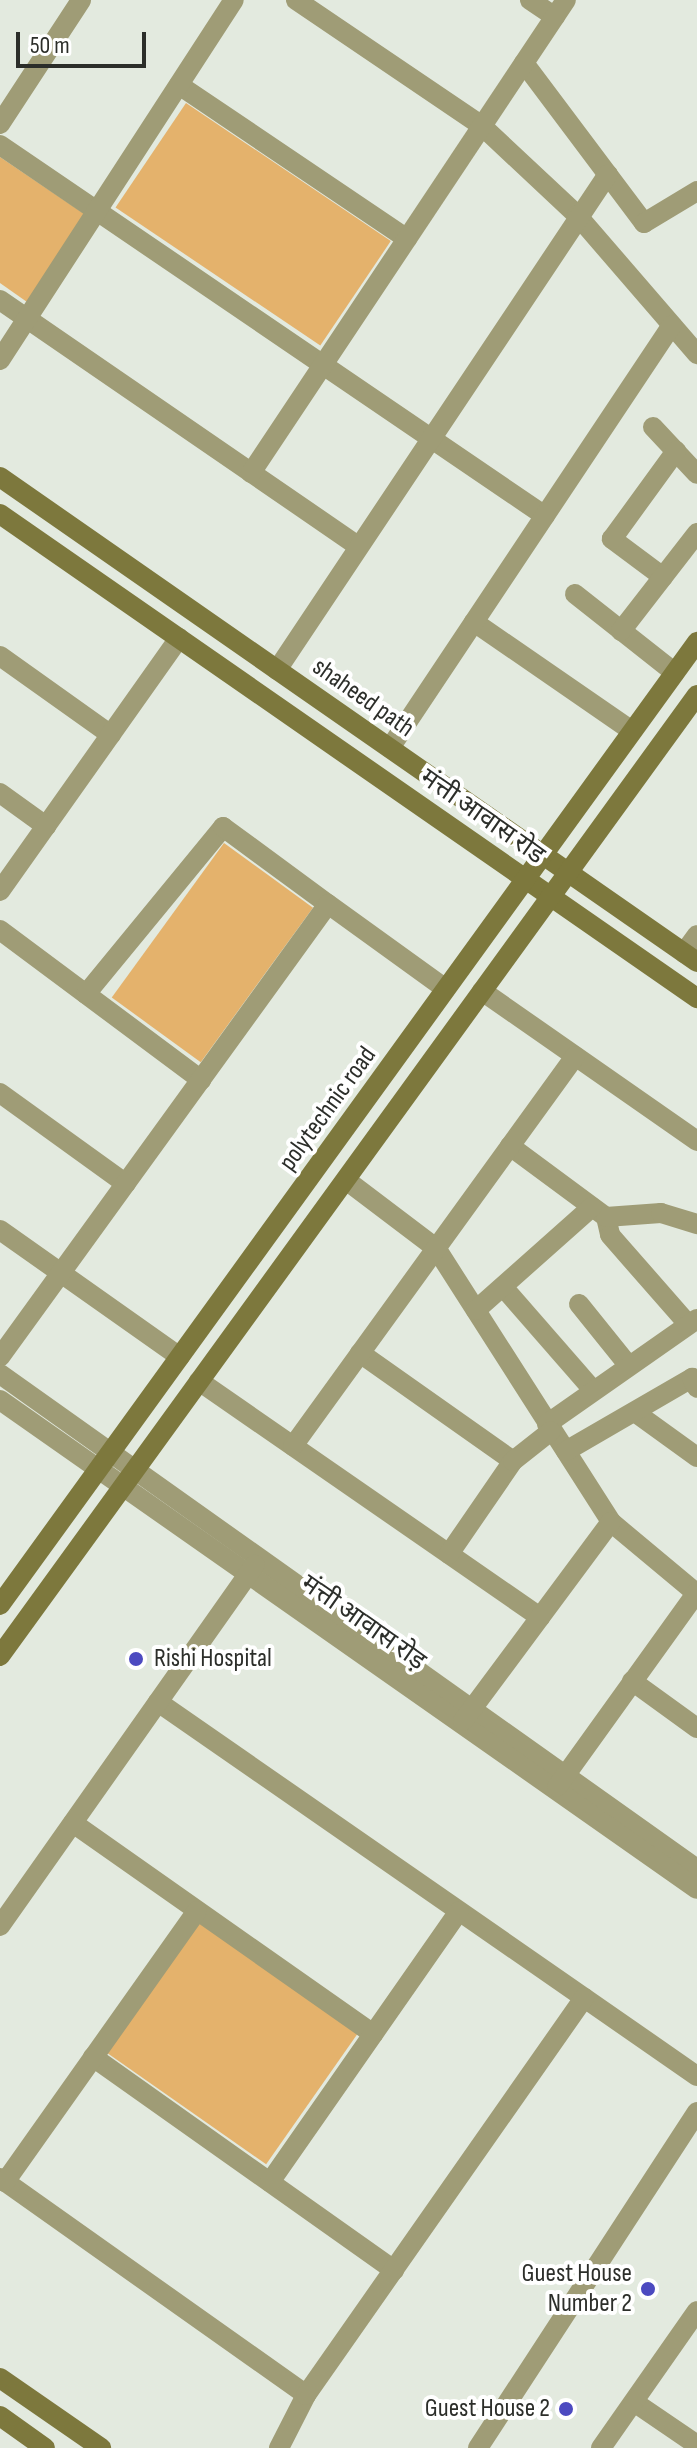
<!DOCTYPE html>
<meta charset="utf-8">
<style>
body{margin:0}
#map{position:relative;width:697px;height:2448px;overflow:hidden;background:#e3eadf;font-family:"Sofia Sans Condensed","Noto Sans Devanagari",sans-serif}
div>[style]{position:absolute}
.green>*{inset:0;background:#e4b26c;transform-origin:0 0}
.street>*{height:20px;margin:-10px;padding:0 10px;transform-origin:10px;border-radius:10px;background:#9f9c76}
.secondary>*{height:20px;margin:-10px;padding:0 10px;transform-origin:10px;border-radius:10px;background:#7d783d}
.dots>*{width:22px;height:22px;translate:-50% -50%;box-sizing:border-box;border:4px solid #fff;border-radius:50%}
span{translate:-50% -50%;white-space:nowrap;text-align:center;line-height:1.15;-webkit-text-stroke:8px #fff;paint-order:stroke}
.street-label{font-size:26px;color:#2c2e2a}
.poi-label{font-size:26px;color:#2c2e2a}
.left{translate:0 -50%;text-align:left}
.right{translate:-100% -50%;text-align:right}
.scale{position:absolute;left:16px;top:32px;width:130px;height:36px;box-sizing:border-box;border:4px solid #2c2e2a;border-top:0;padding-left:10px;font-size:24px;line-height:28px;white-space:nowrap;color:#2c2e2a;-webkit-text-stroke:6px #fff;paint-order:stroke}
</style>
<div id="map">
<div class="green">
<i style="left:186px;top:103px;width:247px;height:126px;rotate:34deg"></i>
<i style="clip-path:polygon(0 157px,86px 215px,27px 302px,0 283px)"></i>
<i style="left:224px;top:843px;width:110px;height:191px;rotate:36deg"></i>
<i style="left:199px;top:1922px;width:194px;height:160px;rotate:35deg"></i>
</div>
<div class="street">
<i style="left:296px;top:0;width:225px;rotate:34.1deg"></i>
<i style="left:482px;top:126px;width:130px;rotate:43.1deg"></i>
<i style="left:577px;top:215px;width:184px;rotate:49.2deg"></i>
<i style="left:530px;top:0;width:30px;rotate:34deg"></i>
<i style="left:524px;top:63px;width:200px;rotate:53.1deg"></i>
<i style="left:644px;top:223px;width:62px;rotate:-31.1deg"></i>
<i style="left:179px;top:85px;width:275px;rotate:34deg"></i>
<i style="left:0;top:124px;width:148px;rotate:-56.8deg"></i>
<i style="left:0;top:145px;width:659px;rotate:34.24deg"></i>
<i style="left:0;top:300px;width:432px;rotate:34.5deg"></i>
<i style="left:0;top:360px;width:429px;rotate:-57deg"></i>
<i style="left:653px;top:427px;width:64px;rotate:46.9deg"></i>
<i style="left:251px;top:473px;width:568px;rotate:-56.34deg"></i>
<i style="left:663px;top:577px;width:64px;rotate:-143.3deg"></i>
<i style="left:612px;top:539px;width:109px;rotate:-54deg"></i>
<i style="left:575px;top:594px;width:127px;rotate:38.3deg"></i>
<i style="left:474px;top:622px;width:192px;rotate:34.6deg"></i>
<i style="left:621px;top:631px;width:124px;rotate:-52.2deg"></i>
<i style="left:0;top:656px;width:136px;rotate:35.4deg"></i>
<i style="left:277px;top:670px;width:596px;rotate:-56.28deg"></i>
<i style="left:390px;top:748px;width:508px;rotate:-56.31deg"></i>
<i style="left:0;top:793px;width:57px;rotate:35.7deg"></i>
<i style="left:0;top:891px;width:310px;rotate:-54.7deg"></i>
<i style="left:0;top:930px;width:251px;rotate:36.7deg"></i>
<i style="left:684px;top:953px;width:22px;rotate:-54deg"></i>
<i style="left:482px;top:991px;width:262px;rotate:34.9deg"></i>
<i style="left:86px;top:994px;width:216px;rotate:-50.6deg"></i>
<i style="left:223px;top:827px;width:130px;rotate:36.3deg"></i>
<i style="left:0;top:1093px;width:155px;rotate:35.8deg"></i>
<i style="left:510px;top:1146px;width:119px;rotate:36.5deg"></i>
<i style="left:606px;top:1217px;width:18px;rotate:77deg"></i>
<i style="left:610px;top:1235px;width:118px;rotate:48.8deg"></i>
<i style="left:346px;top:1180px;width:113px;rotate:37.1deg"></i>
<i style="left:436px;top:1248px;width:325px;rotate:57.4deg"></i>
<i style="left:611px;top:1522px;width:111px;rotate:39.9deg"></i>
<i style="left:606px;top:1217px;width:55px;rotate:-4.2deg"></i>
<i style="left:661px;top:1213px;width:38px;rotate:17deg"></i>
<i style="left:0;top:1230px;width:220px;rotate:35.2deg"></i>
<i style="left:504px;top:1288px;width:135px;rotate:48.9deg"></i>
<i style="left:579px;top:1304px;width:78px;rotate:51.2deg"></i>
<i style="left:476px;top:1310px;width:155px;rotate:-41.6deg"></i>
<i style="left:360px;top:1353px;width:187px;rotate:35.2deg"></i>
<i style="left:0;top:1357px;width:559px;rotate:-54.09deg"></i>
<i style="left:328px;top:904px;width:145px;rotate:35.8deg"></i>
<i style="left:0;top:1374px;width:855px;rotate:35.38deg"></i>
<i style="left:199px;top:1381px;width:415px;rotate:34.7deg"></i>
<i style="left:0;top:1400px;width:851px;rotate:35.05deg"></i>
<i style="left:636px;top:1413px;width:75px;rotate:35.8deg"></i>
<i style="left:547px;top:1424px;width:183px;rotate:-35deg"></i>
<i style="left:293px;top:1446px;width:481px;rotate:-54.1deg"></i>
<i style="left:566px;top:1451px;width:146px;rotate:-30.1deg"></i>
<i style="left:692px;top:1378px;width:11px;rotate:63deg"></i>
<i style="left:449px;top:1554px;width:113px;rotate:-55.5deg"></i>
<i style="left:513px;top:1461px;width:48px;rotate:-38.3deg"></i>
<i style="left:632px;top:1681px;width:80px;rotate:35.9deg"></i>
<i style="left:158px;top:1702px;width:656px;rotate:34.76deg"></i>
<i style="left:463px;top:1721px;width:248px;rotate:-53.4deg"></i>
<i style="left:557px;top:1787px;width:240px;rotate:-54.3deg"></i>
<i style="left:73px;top:1823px;width:367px;rotate:35.1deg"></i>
<i style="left:0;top:1926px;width:442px;rotate:-54.8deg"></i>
<i style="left:93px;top:2057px;width:369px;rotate:35.3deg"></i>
<i style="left:0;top:2178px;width:375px;rotate:35.3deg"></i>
<i style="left:5px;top:2182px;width:332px;rotate:-54.7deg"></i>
<i style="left:270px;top:2182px;width:330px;rotate:-55.1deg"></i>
<i style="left:634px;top:2402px;width:76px;rotate:34.3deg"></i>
<i style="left:279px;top:2448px;width:59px;rotate:-63deg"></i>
<i style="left:306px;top:2395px;width:485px;rotate:-55deg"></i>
<i style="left:478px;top:2448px;width:401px;rotate:-56.9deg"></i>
<i style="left:601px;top:2448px;width:167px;rotate:-55deg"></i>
</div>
<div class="secondary">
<i style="left:0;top:477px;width:849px;rotate:34.83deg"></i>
<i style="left:0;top:514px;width:849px;rotate:34.78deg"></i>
<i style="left:0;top:1605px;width:1189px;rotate:-54.1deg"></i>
<i style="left:0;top:1656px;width:1187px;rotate:-54.05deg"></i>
<i style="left:0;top:2378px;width:123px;rotate:34.7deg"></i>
<i style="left:0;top:2416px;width:55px;rotate:35.4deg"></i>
</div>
<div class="dots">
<i style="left:136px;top:1659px;background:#4c4ac0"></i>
<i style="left:648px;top:2289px;background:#4c4ac0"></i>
<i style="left:566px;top:2409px;background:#4c4ac0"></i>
</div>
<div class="street-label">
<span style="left:363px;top:698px;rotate:35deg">shaheed path</span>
<span style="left:482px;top:817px;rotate:35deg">मंत्ती आवास रोड</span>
<span style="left:328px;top:1109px;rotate:-54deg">polytechnic road</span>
<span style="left:363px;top:1623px;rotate:35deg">मंत्ती आवास रोड़</span>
</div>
<div class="poi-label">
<span class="left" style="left:154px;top:1659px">Rishi Hospital</span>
<span class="right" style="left:632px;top:2289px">Guest House<br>Number 2</span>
<span class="right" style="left:550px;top:2409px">Guest House 2</span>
</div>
<div class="scale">50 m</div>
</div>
